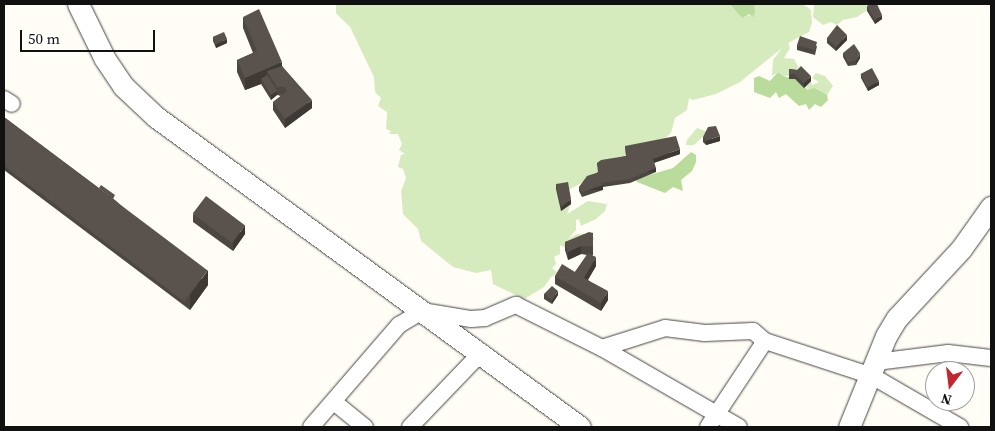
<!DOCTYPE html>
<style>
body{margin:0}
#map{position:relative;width:995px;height:431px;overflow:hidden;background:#fffdf5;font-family:"Source Serif 4",serif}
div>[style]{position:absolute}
.green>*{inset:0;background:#d5ebbd}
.forest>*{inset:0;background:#b9dc9c}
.roads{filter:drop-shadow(0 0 1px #444) drop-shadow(0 0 1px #444)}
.minor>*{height:16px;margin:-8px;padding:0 8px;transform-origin:8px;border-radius:8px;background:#fff}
.tertiary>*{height:21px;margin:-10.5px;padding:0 10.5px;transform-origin:10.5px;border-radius:10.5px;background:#fff}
.wall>*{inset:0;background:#4d4742}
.shaded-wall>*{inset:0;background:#3f3936;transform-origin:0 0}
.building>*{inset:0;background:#5a524d;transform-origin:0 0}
span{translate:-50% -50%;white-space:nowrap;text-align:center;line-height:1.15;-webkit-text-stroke:5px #fff;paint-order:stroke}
.frame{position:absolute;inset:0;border:5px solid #111;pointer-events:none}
.north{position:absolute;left:925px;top:361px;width:50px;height:50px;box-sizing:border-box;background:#fff;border:1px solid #a0a0a0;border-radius:50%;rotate:195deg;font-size:14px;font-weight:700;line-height:20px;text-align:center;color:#111}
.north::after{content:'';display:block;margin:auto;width:18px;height:22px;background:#c4262e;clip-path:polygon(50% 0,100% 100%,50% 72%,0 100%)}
.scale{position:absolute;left:20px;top:30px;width:135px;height:22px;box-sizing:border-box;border:2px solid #111;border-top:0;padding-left:6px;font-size:15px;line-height:18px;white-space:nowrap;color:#111;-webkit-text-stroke:4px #fff;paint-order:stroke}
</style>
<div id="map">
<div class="green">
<i style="clip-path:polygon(336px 4px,730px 4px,741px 14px,753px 16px,754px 4px,803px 4px,811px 10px,812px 23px,809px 32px,788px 43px,790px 48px,784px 58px,794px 59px,798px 66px,797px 75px,783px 76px,778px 72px,772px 76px,773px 60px,782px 48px,740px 82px,716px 94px,693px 100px,689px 98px,687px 110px,675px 118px,671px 133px,662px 141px,625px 151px,626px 158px,618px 157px,598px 167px,599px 174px,568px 190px,561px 211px,571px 204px,567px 214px,588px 201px,607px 204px,605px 211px,596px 219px,581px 226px,579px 219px,576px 220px,576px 230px,568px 239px,577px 234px,588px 234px,595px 239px,568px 249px,560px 245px,560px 254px,554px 257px,556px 264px,552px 268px,558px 273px,551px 277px,544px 287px,524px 299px,493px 284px,491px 270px,476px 273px,453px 267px,421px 241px,418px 229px,403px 214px,401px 191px,406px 178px,403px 169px,398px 167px,401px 155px,405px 154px,399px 150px,402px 144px,398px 134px,389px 134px,391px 131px,386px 129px,387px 112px,378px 106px,381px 98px,375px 92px,374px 77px,350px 27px,336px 13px)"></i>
<i style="clip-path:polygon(814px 4px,876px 4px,857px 17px,843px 20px,837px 25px,831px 22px,823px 25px,813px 17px)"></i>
<i style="clip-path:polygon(816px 73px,825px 76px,833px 86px,827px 95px,808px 90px,806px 86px,811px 81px,812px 85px,819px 82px,812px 78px)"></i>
<i style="clip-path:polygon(697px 128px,708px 132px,694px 145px,686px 145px,687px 140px)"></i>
</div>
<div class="forest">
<i style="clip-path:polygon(730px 4px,754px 4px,755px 13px,753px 17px,749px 14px,742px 18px)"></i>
<i style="clip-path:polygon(778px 72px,783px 76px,795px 79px,808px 90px,814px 88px,827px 95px,828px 100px,821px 107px,815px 104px,809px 110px,806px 104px,799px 106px,786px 94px,779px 98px,776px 92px,770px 98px,754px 92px,754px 78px,759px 76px,770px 81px)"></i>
<i style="clip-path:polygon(691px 152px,696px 155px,696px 162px,692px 171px,681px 180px,683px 191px,673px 187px,665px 193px,637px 182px,636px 179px,673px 168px)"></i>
</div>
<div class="roads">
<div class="minor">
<i style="left:4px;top:99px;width:9px;rotate:32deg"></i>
<i style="left:602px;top:348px;width:66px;rotate:-17.6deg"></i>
<i style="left:665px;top:328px;width:40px;rotate:7.1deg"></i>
<i style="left:705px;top:333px;width:48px;rotate:-2.4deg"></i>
<i style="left:753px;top:331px;width:16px;rotate:40deg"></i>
<i style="left:765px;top:341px;width:113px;rotate:18.1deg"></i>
<i style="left:872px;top:376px;width:102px;rotate:30.1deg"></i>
<i style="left:876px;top:362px;width:73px;rotate:-7.1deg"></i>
<i style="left:948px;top:353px;width:43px;rotate:6.6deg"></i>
<i style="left:334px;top:402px;width:40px;rotate:39deg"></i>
<i style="left:311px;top:427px;width:135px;rotate:-49.2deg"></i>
<i style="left:399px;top:325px;width:27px;rotate:-31deg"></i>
<i style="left:422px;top:311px;width:50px;rotate:9.3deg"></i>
<i style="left:471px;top:319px;width:14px;rotate:-4deg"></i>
<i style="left:485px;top:318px;width:34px;rotate:-23deg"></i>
<i style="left:516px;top:305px;width:96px;rotate:26.6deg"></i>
<i style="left:602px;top:348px;width:158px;rotate:30deg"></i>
<i style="left:410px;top:427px;width:103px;rotate:-46.2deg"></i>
<i style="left:708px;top:427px;width:103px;rotate:-56.5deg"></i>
</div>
<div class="tertiary">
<i style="left:78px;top:4px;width:61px;rotate:63.9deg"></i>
<i style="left:105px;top:59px;width:32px;rotate:56deg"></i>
<i style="left:123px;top:86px;width:45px;rotate:43.2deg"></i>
<i style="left:156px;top:117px;width:525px;rotate:36.17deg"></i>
<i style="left:849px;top:427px;width:98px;rotate:-67.9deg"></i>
<i style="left:886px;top:336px;width:21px;rotate:-59deg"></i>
<i style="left:897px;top:318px;width:94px;rotate:-47.2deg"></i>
<i style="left:961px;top:249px;width:52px;rotate:-54.5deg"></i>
</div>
</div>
<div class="wall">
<i style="clip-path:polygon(867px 6px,882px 19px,875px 24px,867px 11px)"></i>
<i style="clip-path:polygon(243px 17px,282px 66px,312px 108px,285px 128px,273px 110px,273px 102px,281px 96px,277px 95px,271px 100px,261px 84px,245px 90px,237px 72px,237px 60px,253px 53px,243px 28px)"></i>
<i style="clip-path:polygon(213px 37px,227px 43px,216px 48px,213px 41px)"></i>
<i style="clip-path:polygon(827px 38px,847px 40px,836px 51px,827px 43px)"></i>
<i style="clip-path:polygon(797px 45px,817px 46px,815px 55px,797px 50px)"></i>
<i style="clip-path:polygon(843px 53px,860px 58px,856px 65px,848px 66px,843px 57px)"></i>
<i style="clip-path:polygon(789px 69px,797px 70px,811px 81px,804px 88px,795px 79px,789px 79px)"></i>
<i style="clip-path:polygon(861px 74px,879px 85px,868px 91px,861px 78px)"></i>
<i style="clip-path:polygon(4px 117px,115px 200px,208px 285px,190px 310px,4px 170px)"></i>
<i style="clip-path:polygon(703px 137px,720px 141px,706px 145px,703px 142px)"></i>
<i style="clip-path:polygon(625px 146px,680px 154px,654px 163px,656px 172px,630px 183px,603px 187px,603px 190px,582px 197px,579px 191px,579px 187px,598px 172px,597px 163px,626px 156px)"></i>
<i style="clip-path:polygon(556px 184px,571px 204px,561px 211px,556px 189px)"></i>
<i style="clip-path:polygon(193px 214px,245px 234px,233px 251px,193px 222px)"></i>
<i style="clip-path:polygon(593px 233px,593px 255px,591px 255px,596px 266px,588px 280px,608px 300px,601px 311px,555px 284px,555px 276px,575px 272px,587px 255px,581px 254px,568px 260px,565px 250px,565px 242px)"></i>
<i style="clip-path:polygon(544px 294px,558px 295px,552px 304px,544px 299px)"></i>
</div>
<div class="shaded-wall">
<i style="clip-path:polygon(882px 15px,882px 19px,875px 24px,875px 20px)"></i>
<i style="clip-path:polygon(847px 35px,847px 40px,836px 51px,836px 47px)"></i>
<i style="clip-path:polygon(227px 39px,227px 43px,216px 48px,216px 44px)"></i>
<i style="clip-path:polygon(860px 53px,860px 58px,856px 65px,856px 61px)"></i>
<i style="clip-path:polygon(282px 62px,282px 74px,267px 71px,267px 80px,261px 79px,261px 84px,245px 90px,245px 78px)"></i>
<i style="clip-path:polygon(811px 76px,811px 81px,804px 88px,804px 83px)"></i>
<i style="clip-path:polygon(879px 81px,879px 85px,868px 91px,868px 87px)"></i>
<i style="clip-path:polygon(277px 91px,277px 95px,271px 100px,271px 95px)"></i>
<i style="clip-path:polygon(312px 100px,312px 108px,285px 128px,285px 119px)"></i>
<i style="clip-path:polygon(720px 136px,720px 141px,706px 145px,706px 141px)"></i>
<i style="clip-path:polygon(680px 149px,680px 154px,653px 163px,653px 159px)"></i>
<i style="left:656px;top:168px;width:4px;height:28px;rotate:90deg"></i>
<i style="left:603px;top:185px;width:5px;height:22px;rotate:90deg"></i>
<i style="clip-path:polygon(571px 199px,571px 204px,561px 211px,561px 207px)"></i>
<i style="clip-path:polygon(245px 225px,245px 234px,233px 251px,233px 243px)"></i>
<i style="clip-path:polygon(581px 246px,581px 254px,568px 260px,568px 252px)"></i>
<i style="clip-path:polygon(596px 257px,596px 266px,584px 286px,584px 278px)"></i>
<i style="clip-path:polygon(208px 270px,208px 285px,190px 310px,190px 295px)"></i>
<i style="clip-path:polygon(558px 291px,558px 295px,552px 304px,552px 300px)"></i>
<i style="clip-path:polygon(608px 291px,608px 300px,601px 311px,601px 303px)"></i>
</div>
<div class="building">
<i style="clip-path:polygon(870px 4px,877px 4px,882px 15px,875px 20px,867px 6px)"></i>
<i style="clip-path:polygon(259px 9px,282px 62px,245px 78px,237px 60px,257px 51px,243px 17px)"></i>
<i style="clip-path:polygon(837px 25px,847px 35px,836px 47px,827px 38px)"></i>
<i style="left:224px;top:32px;width:8px;height:12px;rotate:67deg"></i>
<i style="clip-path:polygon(800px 36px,817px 42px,815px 50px,797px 45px)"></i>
<i style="clip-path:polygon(854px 44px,860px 53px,856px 61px,848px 62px,843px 53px)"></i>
<i style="clip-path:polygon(282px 66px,312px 100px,285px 119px,273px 102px,287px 91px,285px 87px,277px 87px,267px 71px)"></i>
<i style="clip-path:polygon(801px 66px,811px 76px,804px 83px,795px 74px,789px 74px,789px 69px,797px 70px)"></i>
<i style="left:872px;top:68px;width:15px;height:13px;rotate:62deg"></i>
<i style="left:267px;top:75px;width:19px;height:7px;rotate:58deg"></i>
<i style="left:4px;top:117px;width:255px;height:39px;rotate:37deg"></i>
<i style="clip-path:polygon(716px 126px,720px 136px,706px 141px,703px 137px,708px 127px)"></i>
<i style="clip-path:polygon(676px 136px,680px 149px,653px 159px,656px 168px,630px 179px,602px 183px,603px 185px,582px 192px,579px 187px,587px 176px,599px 172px,597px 163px,601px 160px,626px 156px,625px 146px)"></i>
<i style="clip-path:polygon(568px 182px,571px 199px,561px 207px,556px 184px)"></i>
<i style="clip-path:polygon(101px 185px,115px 195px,113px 199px,99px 188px)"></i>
<i style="left:206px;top:196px;width:49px;height:22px;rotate:37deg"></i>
<i style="clip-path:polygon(589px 232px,593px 233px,593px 246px,581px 246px,568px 252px,565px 242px)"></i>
<i style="clip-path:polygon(588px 253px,596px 257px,584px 278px,608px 291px,601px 303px,555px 276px,562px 264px,575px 272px)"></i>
<i style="clip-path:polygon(552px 286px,558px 291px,552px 300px,544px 294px)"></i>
</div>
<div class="frame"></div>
<div class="north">N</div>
<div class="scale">50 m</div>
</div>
